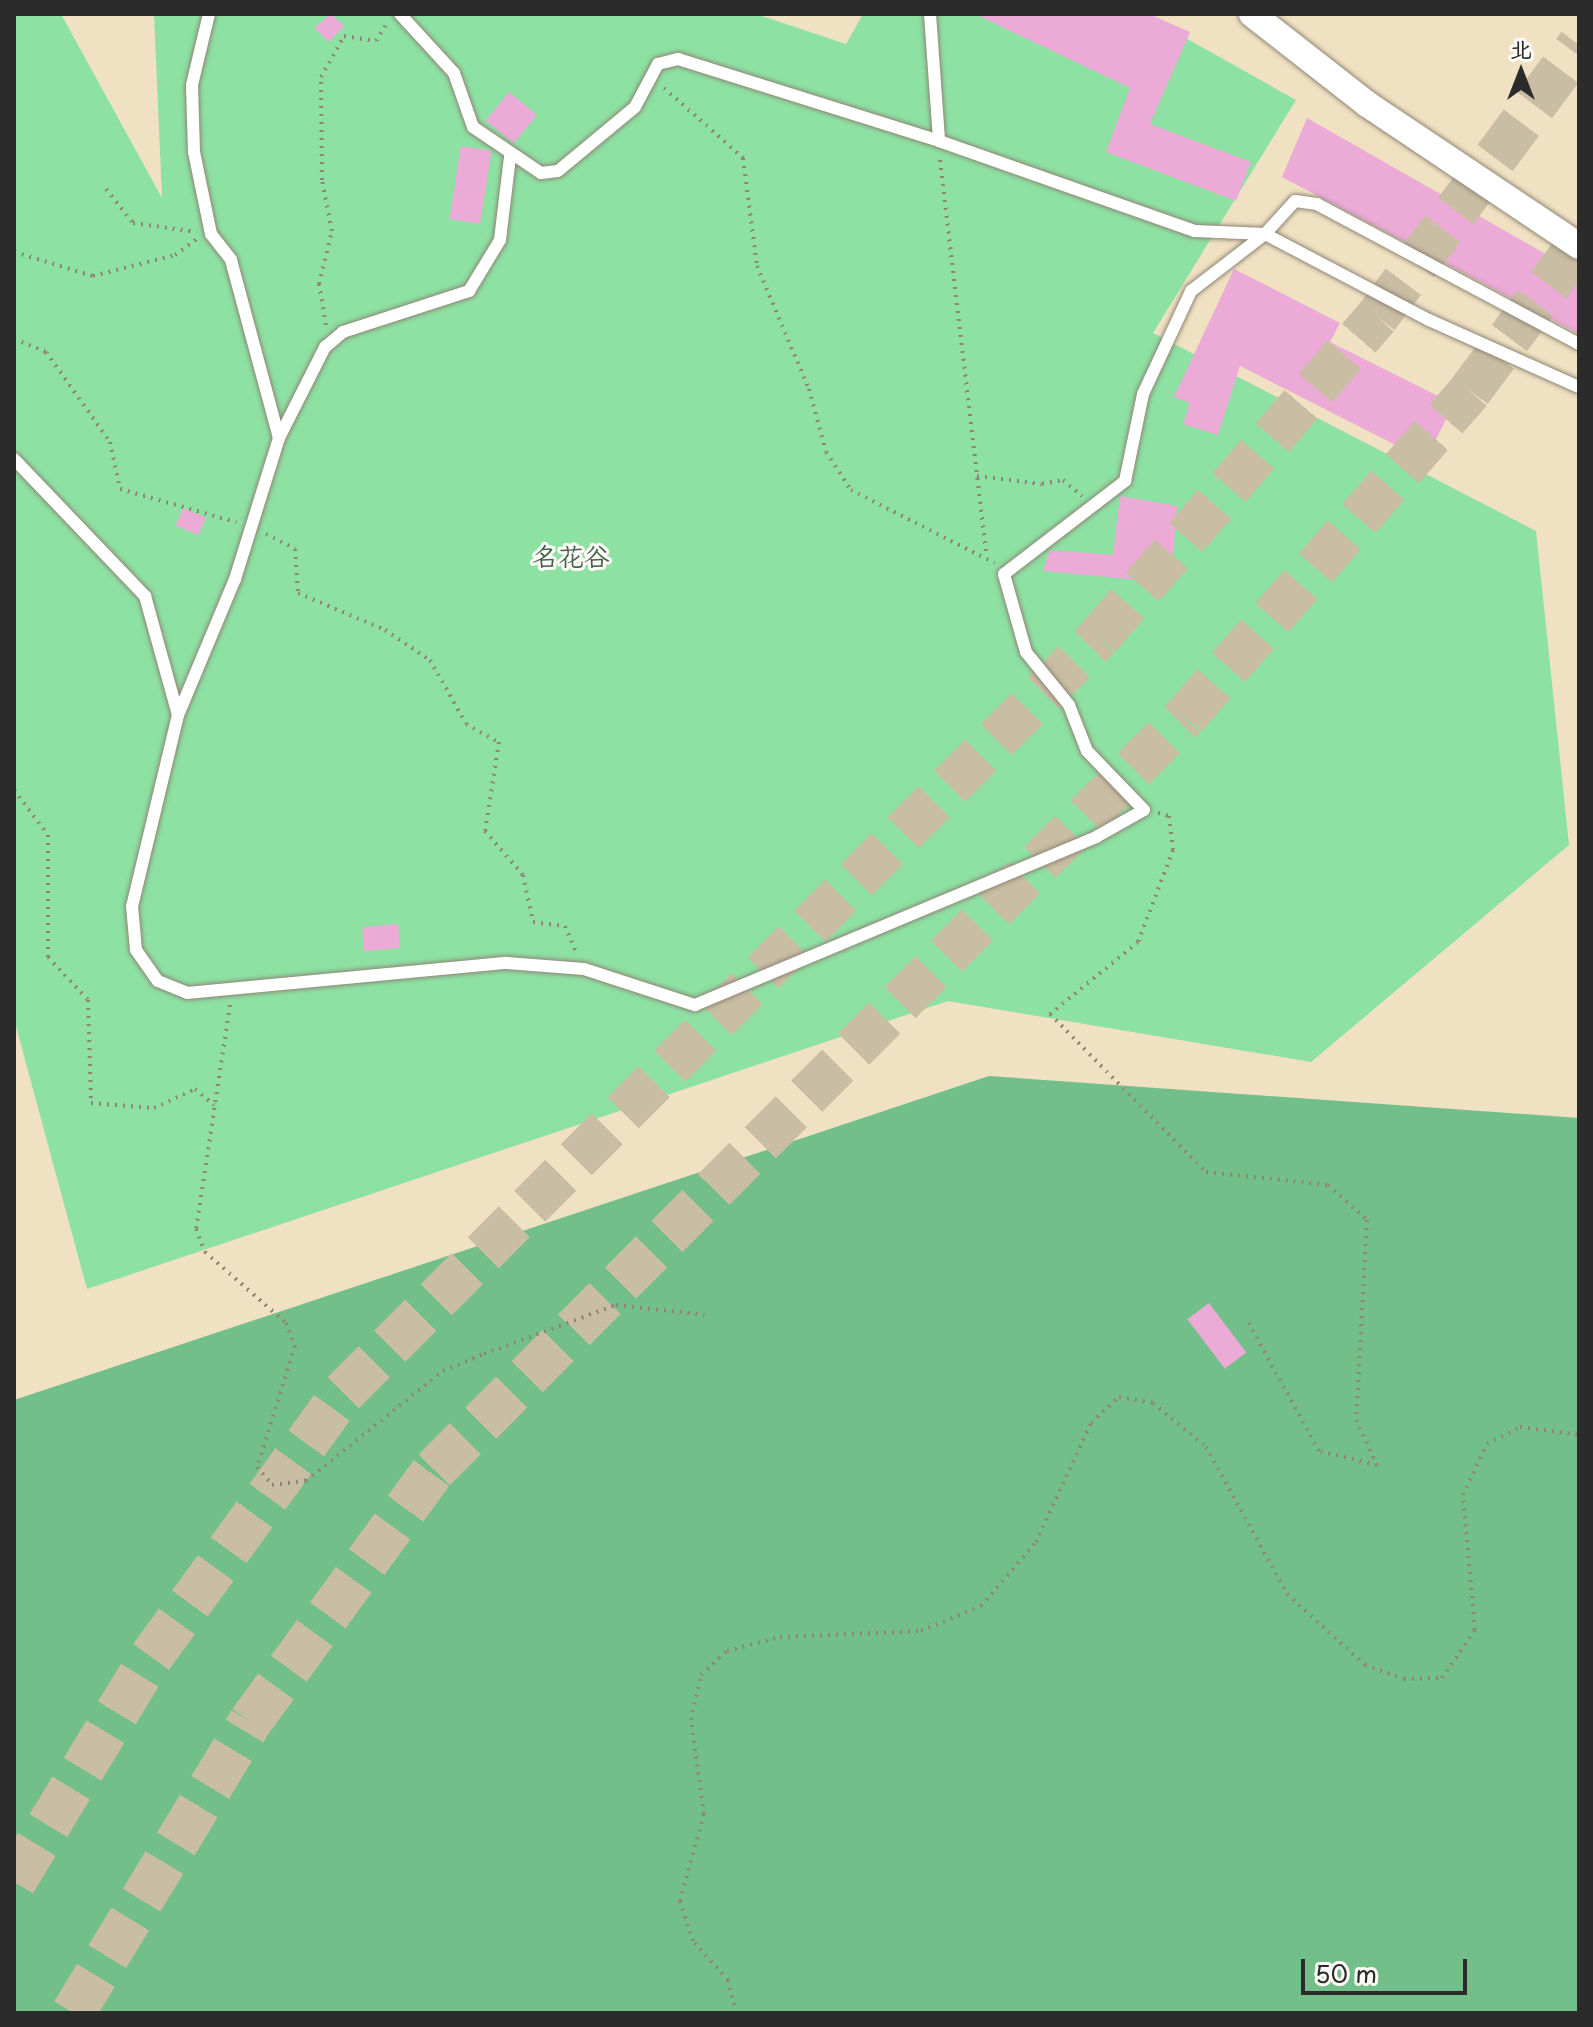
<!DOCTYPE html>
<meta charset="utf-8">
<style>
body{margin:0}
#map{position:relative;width:1593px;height:2027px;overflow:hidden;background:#f0e1c2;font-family:"Playpen Sans","LXGW WenKai TC",sans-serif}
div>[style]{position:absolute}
.green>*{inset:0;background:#8de1a3}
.forest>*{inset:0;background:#72bf89}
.building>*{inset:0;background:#ebabd6;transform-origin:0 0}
.highway-tunnel>*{height:44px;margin-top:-22px;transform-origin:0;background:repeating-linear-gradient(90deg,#c9bda4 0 44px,transparent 0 66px)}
.path>*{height:4px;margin-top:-2px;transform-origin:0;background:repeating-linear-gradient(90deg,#8e8676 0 2px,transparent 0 8px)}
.roads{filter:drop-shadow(0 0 2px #8e8676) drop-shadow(0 0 2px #8e8676)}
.lane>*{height:12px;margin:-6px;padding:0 6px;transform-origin:6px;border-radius:6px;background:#fff}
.street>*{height:26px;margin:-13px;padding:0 13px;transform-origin:13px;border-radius:13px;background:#fff}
span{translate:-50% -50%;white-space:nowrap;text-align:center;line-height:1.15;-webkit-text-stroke:6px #fdfcf7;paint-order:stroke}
.park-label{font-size:26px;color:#48624f}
.frame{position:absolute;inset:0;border:16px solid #2b2b2b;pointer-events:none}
.north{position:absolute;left:1481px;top:32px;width:80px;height:80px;-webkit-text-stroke:6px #fdfcf7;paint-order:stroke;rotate:0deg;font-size:22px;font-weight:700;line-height:32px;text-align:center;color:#2b2b2b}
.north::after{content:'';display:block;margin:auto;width:28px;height:36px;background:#2b2b2b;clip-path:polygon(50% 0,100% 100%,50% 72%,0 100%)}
.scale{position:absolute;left:1301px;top:1959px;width:166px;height:36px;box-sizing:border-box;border:4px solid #2b2b2b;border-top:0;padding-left:10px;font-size:24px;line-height:28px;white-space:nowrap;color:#2b2b2b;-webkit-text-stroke:6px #fdfcf7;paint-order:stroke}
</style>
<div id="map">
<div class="green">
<i style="clip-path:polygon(14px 14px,61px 14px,162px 198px,154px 14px,756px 14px,846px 44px,863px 14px,1143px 14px,1296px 100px,1153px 333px,1536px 531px,1569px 845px,1311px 1062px,948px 1001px,87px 1289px,14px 1019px)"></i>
</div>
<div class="forest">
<i style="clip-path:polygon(989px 1076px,1579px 1118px,1579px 2013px,14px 2013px,14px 1400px)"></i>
</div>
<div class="building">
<i style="clip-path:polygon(331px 14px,344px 26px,329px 42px,314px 28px)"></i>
<i style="clip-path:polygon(975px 14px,1149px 14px,1190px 32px,1150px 124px,1251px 162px,1236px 201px,1106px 152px,1130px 88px)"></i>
<i style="left:509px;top:92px;width:36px;height:37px;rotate:39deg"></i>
<i style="clip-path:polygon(1307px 118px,1579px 273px,1579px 334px,1282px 177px)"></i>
<i style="left:461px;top:146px;width:31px;height:74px;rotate:9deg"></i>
<i style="clip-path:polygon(1234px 269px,1340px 323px,1330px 342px,1454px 404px,1425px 460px,1240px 366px,1218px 435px,1183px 424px,1190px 403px,1174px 397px)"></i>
<i style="clip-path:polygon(1120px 496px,1177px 506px,1171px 583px,1043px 571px,1050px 550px,1113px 555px)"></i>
<i style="left:183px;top:508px;width:25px;height:19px;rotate:23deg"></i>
<i style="left:398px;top:924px;width:24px;height:36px;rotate:85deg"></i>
<i style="left:1209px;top:1303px;width:62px;height:27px;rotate:53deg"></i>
</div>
<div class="highway-tunnel">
<i style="left:14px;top:1882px;width:263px;rotate:-58.7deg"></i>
<i style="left:151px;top:1657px;width:326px;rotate:-54deg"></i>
<i style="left:343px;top:1393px;width:1069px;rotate:-45deg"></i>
<i style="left:1099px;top:637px;width:424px;rotate:-49deg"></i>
<i style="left:1377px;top:317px;width:339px;rotate:-53.4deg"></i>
<i style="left:73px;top:2013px;width:341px;rotate:-58.7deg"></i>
<i style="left:250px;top:1722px;width:312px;rotate:-53.9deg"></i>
<i style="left:434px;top:1470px;width:1063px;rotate:-45.08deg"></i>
<i style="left:1185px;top:717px;width:433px;rotate:-48.8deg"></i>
<i style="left:1470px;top:391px;width:183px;rotate:-53.4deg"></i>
</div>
<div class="path">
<i style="left:664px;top:88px;width:106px;rotate:41.5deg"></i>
<i style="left:743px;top:158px;width:109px;rotate:82.6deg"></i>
<i style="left:757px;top:266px;width:134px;rotate:67.1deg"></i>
<i style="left:809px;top:389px;width:65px;rotate:74.9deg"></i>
<i style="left:826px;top:452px;width:45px;rotate:56.7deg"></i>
<i style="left:851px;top:490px;width:161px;rotate:27deg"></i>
<i style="left:940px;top:160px;width:397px;rotate:83.3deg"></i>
<i style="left:106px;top:189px;width:43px;rotate:51.5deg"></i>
<i style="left:133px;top:223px;width:64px;rotate:8.1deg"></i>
<i style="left:14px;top:252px;width:83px;rotate:16.9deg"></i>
<i style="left:93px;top:276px;width:85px;rotate:-14.4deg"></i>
<i style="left:175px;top:255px;width:27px;rotate:-36deg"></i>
<i style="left:326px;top:325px;width:42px;rotate:-99.7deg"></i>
<i style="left:319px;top:284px;width:55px;rotate:-76.2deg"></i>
<i style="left:332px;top:231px;width:52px;rotate:-101.1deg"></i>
<i style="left:322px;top:180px;width:103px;rotate:-90.6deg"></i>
<i style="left:321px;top:77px;width:47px;rotate:-60.7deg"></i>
<i style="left:344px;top:36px;width:32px;rotate:9deg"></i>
<i style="left:376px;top:41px;width:21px;rotate:-59deg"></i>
<i style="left:14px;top:339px;width:35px;rotate:22deg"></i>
<i style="left:46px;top:352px;width:110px;rotate:54.6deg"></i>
<i style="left:110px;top:442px;width:48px;rotate:78deg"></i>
<i style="left:120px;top:489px;width:121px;rotate:15.9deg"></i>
<i style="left:977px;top:476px;width:65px;rotate:7deg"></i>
<i style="left:1042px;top:484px;width:21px;rotate:-11deg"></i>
<i style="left:1063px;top:480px;width:25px;rotate:40deg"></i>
<i style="left:266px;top:534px;width:33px;rotate:27deg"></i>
<i style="left:295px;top:549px;width:44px;rotate:86.1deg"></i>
<i style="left:298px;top:593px;width:95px;rotate:23deg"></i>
<i style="left:385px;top:630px;width:54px;rotate:33.7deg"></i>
<i style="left:430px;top:660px;width:73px;rotate:60.6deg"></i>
<i style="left:466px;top:724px;width:38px;rotate:29deg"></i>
<i style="left:499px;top:742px;width:90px;rotate:98.9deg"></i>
<i style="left:485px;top:831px;width:58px;rotate:49.2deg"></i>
<i style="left:523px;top:875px;width:48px;rotate:78deg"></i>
<i style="left:533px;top:922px;width:32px;rotate:7deg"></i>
<i style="left:565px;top:926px;width:28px;rotate:67deg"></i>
<i style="left:14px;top:790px;width:56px;rotate:52.9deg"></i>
<i style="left:48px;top:835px;width:122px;rotate:90deg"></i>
<i style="left:48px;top:957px;width:59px;rotate:47.1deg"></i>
<i style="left:88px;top:1000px;width:103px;rotate:88.3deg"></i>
<i style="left:91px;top:1103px;width:63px;rotate:4.5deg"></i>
<i style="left:154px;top:1108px;width:45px;rotate:-24.9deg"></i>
<i style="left:195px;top:1089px;width:25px;rotate:40deg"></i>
<i style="left:1158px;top:813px;width:11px;rotate:15deg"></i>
<i style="left:1169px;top:816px;width:34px;rotate:83deg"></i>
<i style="left:1173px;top:850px;width:98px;rotate:110.8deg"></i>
<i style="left:1138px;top:942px;width:114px;rotate:140.7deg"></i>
<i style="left:1050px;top:1014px;width:222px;rotate:45.4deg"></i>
<i style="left:1206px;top:1172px;width:123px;rotate:6.1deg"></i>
<i style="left:1328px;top:1185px;width:52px;rotate:41.9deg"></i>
<i style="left:1367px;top:1220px;width:200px;rotate:93.1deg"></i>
<i style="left:1356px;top:1420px;width:50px;rotate:65deg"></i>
<i style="left:1377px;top:1465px;width:60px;rotate:-166.4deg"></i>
<i style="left:1319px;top:1451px;width:152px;rotate:-118.8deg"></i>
<i style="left:230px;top:1005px;width:227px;rotate:98.6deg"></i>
<i style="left:196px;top:1229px;width:25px;rotate:69deg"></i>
<i style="left:205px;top:1252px;width:108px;rotate:41.2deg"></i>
<i style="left:286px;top:1323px;width:25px;rotate:69deg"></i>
<i style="left:295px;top:1346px;width:127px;rotate:107.4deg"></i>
<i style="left:257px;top:1467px;width:23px;rotate:50deg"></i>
<i style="left:272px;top:1485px;width:34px;rotate:-7deg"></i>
<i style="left:306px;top:1481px;width:176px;rotate:-38.8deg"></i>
<i style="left:443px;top:1371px;width:44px;rotate:-22.5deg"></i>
<i style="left:484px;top:1354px;width:141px;rotate:-20.4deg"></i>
<i style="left:616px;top:1305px;width:89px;rotate:6.5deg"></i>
<i style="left:736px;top:2013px;width:34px;rotate:-104deg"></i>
<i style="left:728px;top:1980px;width:52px;rotate:-131.9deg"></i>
<i style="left:693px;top:1941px;width:42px;rotate:-108deg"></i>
<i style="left:680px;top:1901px;width:90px;rotate:-74.6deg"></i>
<i style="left:704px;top:1814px;width:95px;rotate:-97.9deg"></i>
<i style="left:691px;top:1720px;width:46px;rotate:-77.5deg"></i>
<i style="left:701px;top:1675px;width:35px;rotate:-43deg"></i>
<i style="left:727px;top:1651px;width:55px;rotate:-14.8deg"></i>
<i style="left:780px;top:1637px;width:141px;rotate:-2.4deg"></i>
<i style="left:921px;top:1631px;width:65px;rotate:-22.6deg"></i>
<i style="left:981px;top:1606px;width:84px;rotate:-49.3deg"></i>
<i style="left:1036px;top:1542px;width:131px;rotate:-65.2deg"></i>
<i style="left:1091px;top:1423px;width:38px;rotate:-43deg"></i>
<i style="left:1119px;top:1397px;width:35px;rotate:10deg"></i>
<i style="left:1153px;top:1403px;width:69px;rotate:39.7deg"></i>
<i style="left:1206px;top:1447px;width:168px;rotate:61.1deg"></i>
<i style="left:1287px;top:1594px;width:105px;rotate:42.3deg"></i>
<i style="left:1365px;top:1665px;width:41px;rotate:19.7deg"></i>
<i style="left:1404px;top:1679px;width:38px;rotate:-2deg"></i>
<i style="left:1442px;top:1678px;width:58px;rotate:-55.5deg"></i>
<i style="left:1475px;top:1630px;width:136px;rotate:-95.1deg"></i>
<i style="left:1463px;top:1495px;width:56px;rotate:-64.8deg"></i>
<i style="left:1487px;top:1444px;width:37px;rotate:-27deg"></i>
<i style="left:1520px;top:1427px;width:60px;rotate:7.7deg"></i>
</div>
<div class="roads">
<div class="lane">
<i style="left:209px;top:14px;width:73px;rotate:103.5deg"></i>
<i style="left:192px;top:85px;width:67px;rotate:88.3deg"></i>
<i style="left:194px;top:152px;width:84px;rotate:78.3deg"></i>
<i style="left:211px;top:234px;width:33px;rotate:52deg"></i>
<i style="left:231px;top:260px;width:184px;rotate:74.9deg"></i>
<i style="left:400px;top:14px;width:80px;rotate:47.5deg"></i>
<i style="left:454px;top:73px;width:57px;rotate:70.6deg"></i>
<i style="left:473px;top:127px;width:82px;rotate:34.1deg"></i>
<i style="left:541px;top:173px;width:17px;rotate:-7deg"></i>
<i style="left:558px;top:171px;width:100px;rotate:-39.7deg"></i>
<i style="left:635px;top:107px;width:49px;rotate:-61.9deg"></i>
<i style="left:658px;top:64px;width:21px;rotate:-14deg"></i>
<i style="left:678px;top:59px;width:274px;rotate:17.4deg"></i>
<i style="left:930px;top:14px;width:127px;rotate:85.9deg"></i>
<i style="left:939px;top:141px;width:271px;rotate:19.4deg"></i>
<i style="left:1195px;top:231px;width:70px;rotate:2.5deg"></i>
<i style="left:510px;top:157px;width:84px;rotate:96.9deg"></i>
<i style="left:500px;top:240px;width:60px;rotate:121.3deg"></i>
<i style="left:469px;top:291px;width:133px;rotate:162deg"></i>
<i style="left:343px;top:332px;width:23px;rotate:140deg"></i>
<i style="left:325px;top:347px;width:102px;rotate:116.8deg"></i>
<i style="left:279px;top:438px;width:148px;rotate:107.3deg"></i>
<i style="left:235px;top:579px;width:147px;rotate:112.7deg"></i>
<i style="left:178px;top:715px;width:196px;rotate:103.5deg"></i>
<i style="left:132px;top:906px;width:44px;rotate:84.8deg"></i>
<i style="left:136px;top:950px;width:38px;rotate:55deg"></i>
<i style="left:158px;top:981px;width:31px;rotate:22deg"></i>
<i style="left:187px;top:993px;width:321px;rotate:-5.4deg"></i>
<i style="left:507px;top:963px;width:77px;rotate:4.5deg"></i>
<i style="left:584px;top:969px;width:117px;rotate:18deg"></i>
<i style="left:695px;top:1005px;width:435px;rotate:-22.7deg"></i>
<i style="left:1096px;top:837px;width:55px;rotate:-29.4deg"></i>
<i style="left:1144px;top:810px;width:82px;rotate:-134deg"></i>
<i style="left:1087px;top:751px;width:49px;rotate:-111.4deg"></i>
<i style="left:1069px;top:705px;width:68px;rotate:-129.1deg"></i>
<i style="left:1026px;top:652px;width:81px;rotate:-105.8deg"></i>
<i style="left:1004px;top:574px;width:153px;rotate:-37.5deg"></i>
<i style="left:1125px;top:481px;width:89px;rotate:-78.3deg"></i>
<i style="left:1143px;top:394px;width:114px;rotate:-65deg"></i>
<i style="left:1191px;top:291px;width:93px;rotate:-37.6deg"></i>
<i style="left:1579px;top:344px;width:297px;rotate:-151.9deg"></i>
<i style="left:1317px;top:204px;width:22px;rotate:-172deg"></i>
<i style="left:1295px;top:201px;width:45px;rotate:132.3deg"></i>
<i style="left:1265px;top:234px;width:185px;rotate:27.7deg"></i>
<i style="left:1429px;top:320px;width:164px;rotate:24.1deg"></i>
<i style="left:14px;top:459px;width:190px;rotate:46.3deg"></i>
<i style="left:145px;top:596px;width:123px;rotate:74.5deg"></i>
</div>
<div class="street">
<i style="left:1252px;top:14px;width:146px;rotate:38deg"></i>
<i style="left:1367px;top:104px;width:255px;rotate:33.8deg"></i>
</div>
</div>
<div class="park-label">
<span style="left:571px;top:556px">名花谷</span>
</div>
<div class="frame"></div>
<div class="north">北</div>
<div class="scale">50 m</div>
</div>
